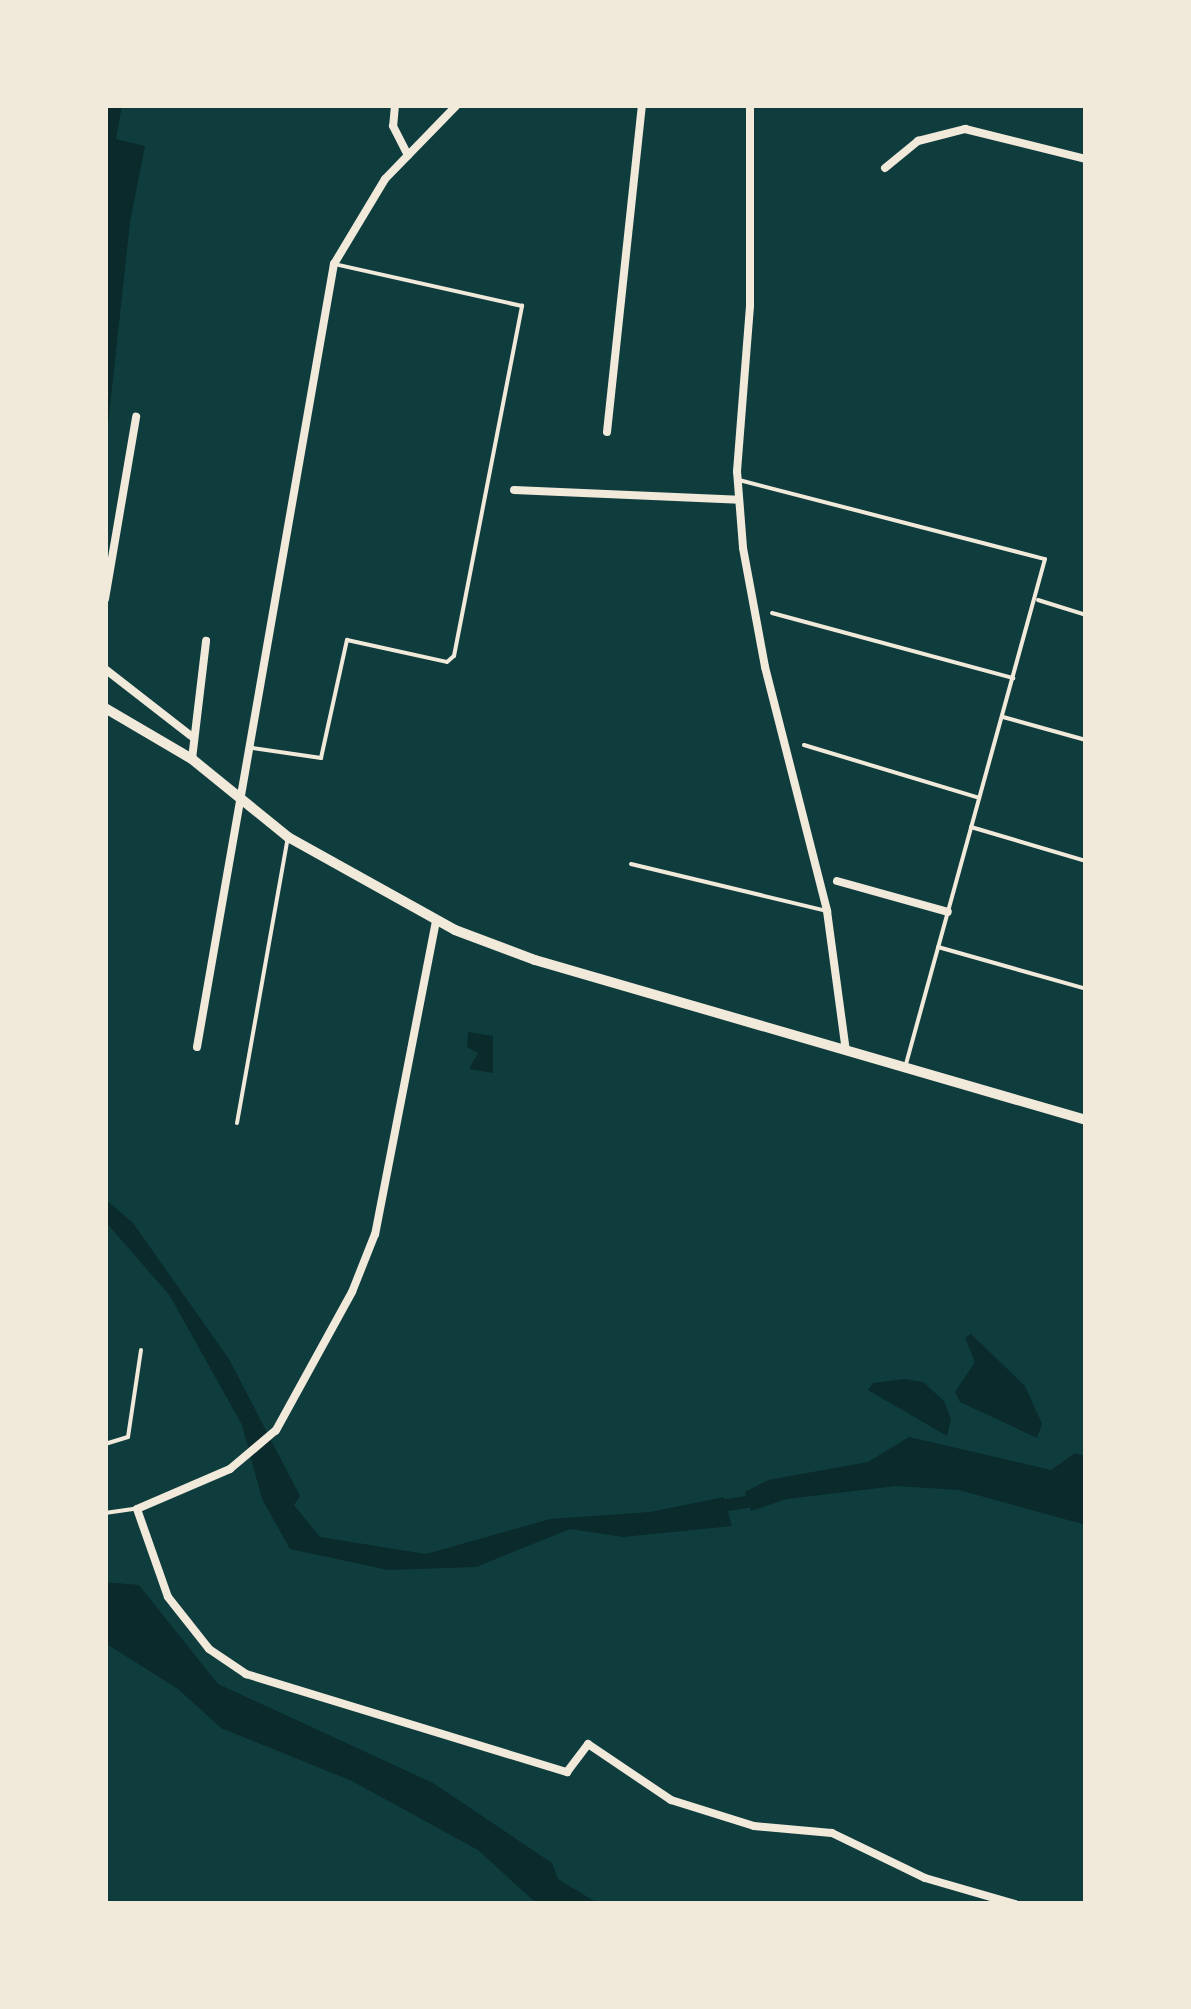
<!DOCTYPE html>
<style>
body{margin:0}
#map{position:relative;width:1191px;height:2009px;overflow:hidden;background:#0f3d3e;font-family:"Noto Serif",serif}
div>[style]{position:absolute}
.water>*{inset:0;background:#0a2a2b}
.canal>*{height:12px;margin:-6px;padding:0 6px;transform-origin:6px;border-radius:6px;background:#0a2a2b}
.service>*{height:4px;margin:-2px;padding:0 2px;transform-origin:2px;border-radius:2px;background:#f1e9da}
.minor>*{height:8px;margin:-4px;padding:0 4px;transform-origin:4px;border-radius:4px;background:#f1e9da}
.secondary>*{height:10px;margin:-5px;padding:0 5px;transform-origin:5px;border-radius:5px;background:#f1e9da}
span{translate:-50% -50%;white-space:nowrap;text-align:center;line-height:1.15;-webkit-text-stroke:9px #f1e9da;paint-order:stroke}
.frame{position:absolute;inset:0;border:108px solid #f1e9da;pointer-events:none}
</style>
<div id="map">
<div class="water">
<i style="clip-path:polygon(105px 105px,122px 105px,116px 139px,145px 146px,130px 222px,105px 453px)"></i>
<i style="clip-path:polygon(468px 1032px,493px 1036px,493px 1073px,469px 1069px,478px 1053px,467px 1047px)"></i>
<i style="clip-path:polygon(105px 1199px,133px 1223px,229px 1359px,300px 1496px,294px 1505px,320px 1537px,426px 1554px,550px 1519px,650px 1512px,724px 1497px,732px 1526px,623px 1537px,570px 1529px,476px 1567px,388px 1570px,290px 1549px,262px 1499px,242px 1425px,170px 1296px,105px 1221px)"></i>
<i style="clip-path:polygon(971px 1334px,1025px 1386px,1042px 1424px,1037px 1438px,960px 1402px,955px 1392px,975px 1362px,965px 1338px)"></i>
<i style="clip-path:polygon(905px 1379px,923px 1382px,944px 1401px,951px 1419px,947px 1436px,868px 1390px,873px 1383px)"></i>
<i style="clip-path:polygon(909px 1437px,1051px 1470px,1075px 1453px,1086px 1457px,1086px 1525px,959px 1490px,896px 1486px,787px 1499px,751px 1511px,745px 1492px,768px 1480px,868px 1462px)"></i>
<i style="clip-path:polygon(105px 1582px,139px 1585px,218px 1684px,433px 1783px,552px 1863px,558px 1879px,599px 1904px,537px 1904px,478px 1850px,352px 1781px,221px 1728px,178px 1689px,105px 1643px)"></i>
</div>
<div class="canal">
<i style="left:710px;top:1508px;width:56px;rotate:-9.3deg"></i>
</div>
<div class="service">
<i style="left:739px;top:480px;width:316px;rotate:14.5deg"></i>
<i style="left:1045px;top:559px;width:524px;rotate:105.39deg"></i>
<i style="left:1038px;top:600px;width:50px;rotate:17.4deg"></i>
<i style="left:772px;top:613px;width:250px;rotate:15.1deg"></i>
<i style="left:1003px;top:717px;width:86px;rotate:15.5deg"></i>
<i style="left:804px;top:745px;width:183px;rotate:16.8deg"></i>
<i style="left:253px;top:748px;width:69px;rotate:8.4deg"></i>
<i style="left:321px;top:758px;width:121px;rotate:-77.6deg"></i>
<i style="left:347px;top:640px;width:102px;rotate:12.4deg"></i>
<i style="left:447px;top:662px;width:9px;rotate:-41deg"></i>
<i style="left:454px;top:656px;width:357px;rotate:-79deg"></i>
<i style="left:522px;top:306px;width:193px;rotate:-167.4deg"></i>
<i style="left:971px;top:827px;width:120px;rotate:16.5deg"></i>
<i style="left:631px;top:864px;width:202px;rotate:13.5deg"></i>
<i style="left:938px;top:947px;width:154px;rotate:15.8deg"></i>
<i style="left:237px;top:1123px;width:290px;rotate:-79.9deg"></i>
<i style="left:105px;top:1444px;width:24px;rotate:-17deg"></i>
<i style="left:128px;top:1437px;width:88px;rotate:-81.5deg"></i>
<i style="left:105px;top:1513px;width:30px;rotate:-8deg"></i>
</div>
<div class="minor">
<i style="left:395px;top:105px;width:21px;rotate:95deg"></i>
<i style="left:393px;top:126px;width:33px;rotate:63deg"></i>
<i style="left:750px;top:105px;width:201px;rotate:90deg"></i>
<i style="left:750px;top:306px;width:166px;rotate:94.5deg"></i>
<i style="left:737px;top:471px;width:77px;rotate:85.5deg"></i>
<i style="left:743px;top:548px;width:121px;rotate:79.5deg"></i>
<i style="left:765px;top:667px;width:252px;rotate:75.7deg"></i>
<i style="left:827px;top:911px;width:141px;rotate:82.3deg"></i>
<i style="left:885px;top:168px;width:43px;rotate:-39.3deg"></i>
<i style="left:918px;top:141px;width:49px;rotate:-14.3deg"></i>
<i style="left:965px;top:129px;width:125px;rotate:13.9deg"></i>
<i style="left:607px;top:432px;width:329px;rotate:-83.9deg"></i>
<i style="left:514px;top:490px;width:225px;rotate:2.5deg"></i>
<i style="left:105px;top:599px;width:185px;rotate:-80.3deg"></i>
<i style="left:105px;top:669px;width:109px;rotate:37.9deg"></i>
<i style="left:192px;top:759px;width:119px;rotate:-83.2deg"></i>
<i style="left:837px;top:881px;width:115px;rotate:15.6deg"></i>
<i style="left:436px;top:921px;width:319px;rotate:101deg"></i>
<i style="left:375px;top:1234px;width:62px;rotate:111.6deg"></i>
<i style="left:352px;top:1292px;width:158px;rotate:118.8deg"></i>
<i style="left:276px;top:1430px;width:60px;rotate:139.7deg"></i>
<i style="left:230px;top:1469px;width:101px;rotate:156.7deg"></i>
<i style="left:137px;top:1509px;width:93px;rotate:70.6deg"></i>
<i style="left:168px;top:1597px;width:66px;rotate:51.7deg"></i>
<i style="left:209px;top:1649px;width:45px;rotate:34deg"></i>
<i style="left:246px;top:1674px;width:336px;rotate:17deg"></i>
<i style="left:567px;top:1772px;width:35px;rotate:-53deg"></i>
<i style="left:588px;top:1744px;width:100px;rotate:34deg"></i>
<i style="left:671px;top:1800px;width:87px;rotate:17.4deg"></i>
<i style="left:754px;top:1826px;width:78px;rotate:5.1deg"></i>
<i style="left:832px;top:1833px;width:103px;rotate:25.8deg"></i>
<i style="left:925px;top:1878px;width:94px;rotate:16.1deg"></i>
<i style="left:197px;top:1047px;width:795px;rotate:-80.08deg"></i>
<i style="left:334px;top:264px;width:99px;rotate:-59deg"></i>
<i style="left:385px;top:179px;width:103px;rotate:-45.8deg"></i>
</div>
<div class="secondary">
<i style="left:105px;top:708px;width:101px;rotate:30.4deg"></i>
<i style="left:192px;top:759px;width:124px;rotate:39.1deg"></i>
<i style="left:288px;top:837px;width:191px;rotate:29.1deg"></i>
<i style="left:455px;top:930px;width:85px;rotate:20.6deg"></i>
<i style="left:535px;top:960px;width:574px;rotate:16.19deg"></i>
</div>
<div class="frame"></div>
</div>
